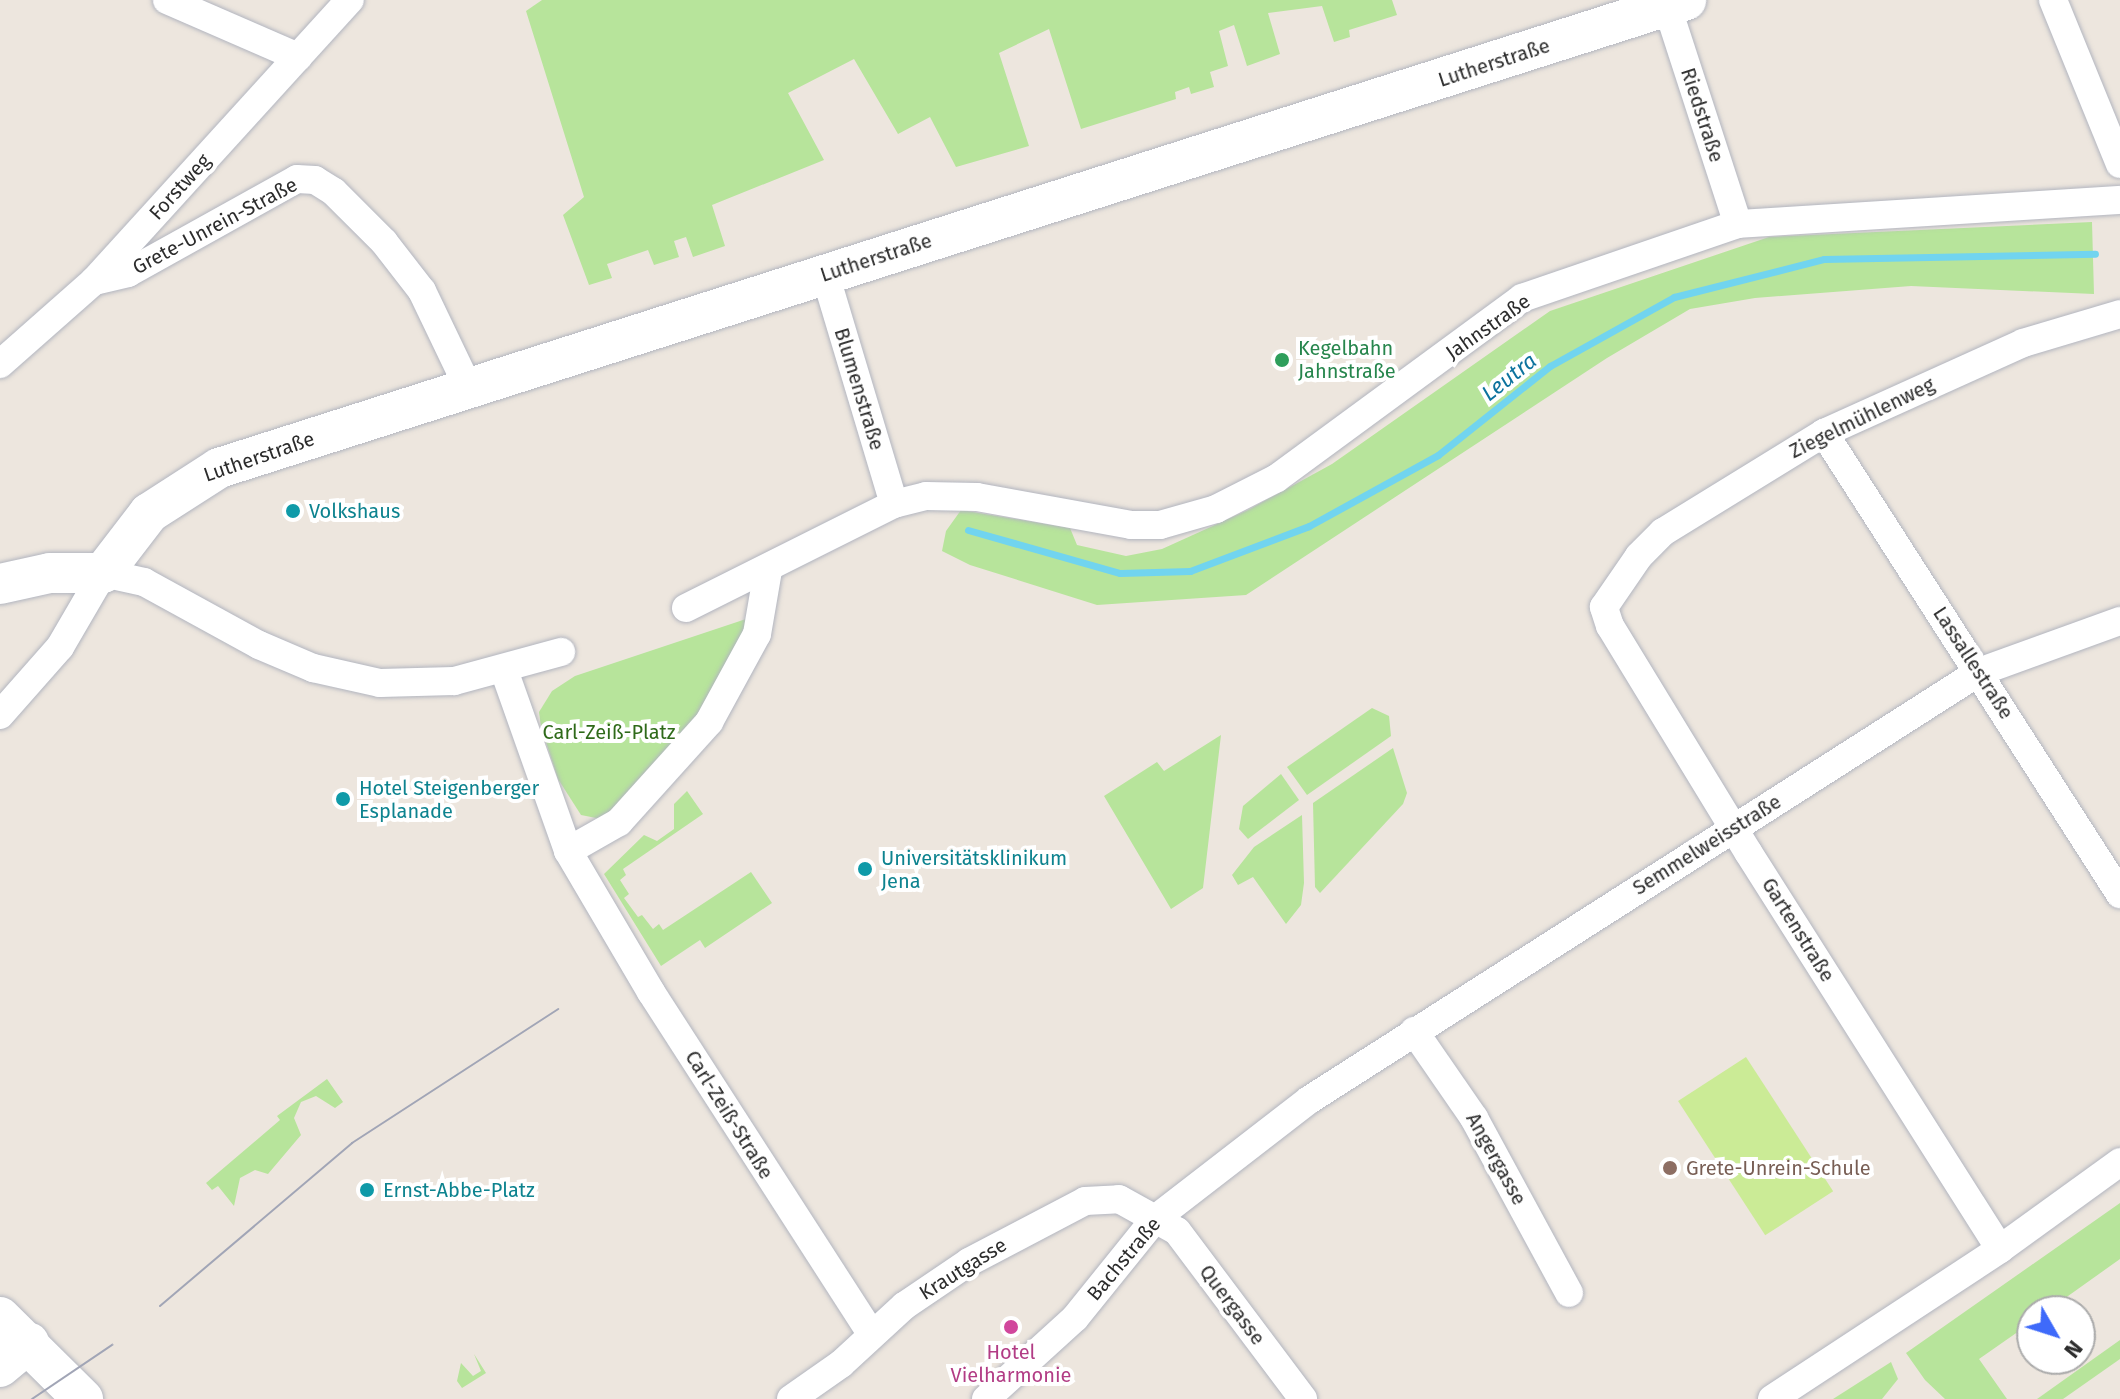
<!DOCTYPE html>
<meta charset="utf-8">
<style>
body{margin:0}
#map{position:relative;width:2120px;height:1399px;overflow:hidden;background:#ede6de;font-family:"Fira Sans",sans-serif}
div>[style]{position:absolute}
.green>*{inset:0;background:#b7e49b}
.pitch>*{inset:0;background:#cbeb96;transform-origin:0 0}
.stream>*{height:7px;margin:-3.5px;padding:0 3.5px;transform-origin:3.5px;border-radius:3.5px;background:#71d4ef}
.roads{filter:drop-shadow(0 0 2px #b2b5bf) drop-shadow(0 0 2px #b2b5bf)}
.street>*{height:28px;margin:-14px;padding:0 14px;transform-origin:14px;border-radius:14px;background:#fff}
.secondary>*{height:40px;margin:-20px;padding:0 20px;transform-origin:20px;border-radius:20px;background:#fff}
.tram>*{height:2px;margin:-1px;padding:0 1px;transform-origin:1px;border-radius:1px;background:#a1a5b6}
.dots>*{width:22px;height:22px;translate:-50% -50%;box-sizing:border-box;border:4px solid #fff;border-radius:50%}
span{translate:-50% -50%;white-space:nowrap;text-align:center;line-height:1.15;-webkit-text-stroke:8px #fff;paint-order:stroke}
.street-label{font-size:20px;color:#2c2c2c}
.leisure-label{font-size:20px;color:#27864d}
.left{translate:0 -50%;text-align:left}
.culture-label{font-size:20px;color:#0d838f}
.park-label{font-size:20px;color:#2f6a1a}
.education-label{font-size:20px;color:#785e54}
.hotel-label{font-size:20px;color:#b23c85}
.water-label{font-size:22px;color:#0d739e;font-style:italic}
.north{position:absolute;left:2016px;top:1295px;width:80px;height:80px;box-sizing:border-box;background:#fff;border:2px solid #ababab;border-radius:50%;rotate:129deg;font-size:22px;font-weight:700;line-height:32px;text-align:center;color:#2c2c2c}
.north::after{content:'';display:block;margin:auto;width:28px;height:36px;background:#3e6afa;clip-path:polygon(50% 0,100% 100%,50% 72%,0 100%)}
</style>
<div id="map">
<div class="green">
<i style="clip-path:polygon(542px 0,1392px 0,1397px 15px,1349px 30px,1350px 37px,1334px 42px,1322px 6px,1268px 13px,1280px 54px,1247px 66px,1234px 25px,1219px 31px,1228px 66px,1210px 72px,1214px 87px,1191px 94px,1189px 87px,1175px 92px,1176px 99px,1081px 129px,1049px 29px,999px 53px,1029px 146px,956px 167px,930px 117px,898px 134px,854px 59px,788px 93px,824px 160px,712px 205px,725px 246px,693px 257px,686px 237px,674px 241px,679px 257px,654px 265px,648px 250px,607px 264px,612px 278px,589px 285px,563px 215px,584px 197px,526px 11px)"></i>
<i style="clip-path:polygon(2092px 222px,2094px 294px,1911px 286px,1755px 298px,1690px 309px,1607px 358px,1246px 595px,1097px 605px,970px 565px,942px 551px,946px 531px,961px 510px,1070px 528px,1077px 545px,1126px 556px,1162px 549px,1248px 510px,1332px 464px,1550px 311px,1769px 237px)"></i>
<i style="clip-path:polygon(746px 619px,749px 623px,716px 692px,645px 785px,601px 819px,581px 815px,558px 779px,541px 727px,539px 712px,552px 691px,575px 676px)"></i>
<i style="clip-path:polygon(1372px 708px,1389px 716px,1391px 736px,1307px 795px,1287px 767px)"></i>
<i style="clip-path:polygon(1221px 735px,1203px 888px,1171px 909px,1104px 796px,1157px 762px,1164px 771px)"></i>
<i style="clip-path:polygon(1393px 748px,1407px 793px,1403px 804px,1320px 893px,1315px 887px,1313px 803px)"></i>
<i style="clip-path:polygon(1281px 774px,1299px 800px,1248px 839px,1239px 829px,1243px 806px)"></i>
<i style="clip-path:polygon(687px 791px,703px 814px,623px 869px,626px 875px,620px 880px,629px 894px,624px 898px,638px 917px,642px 915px,653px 929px,659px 924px,663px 930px,751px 872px,772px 903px,705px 948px,700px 940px,661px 966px,604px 874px,644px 835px,657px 841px,674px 829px,674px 804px)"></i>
<i style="clip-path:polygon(1302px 815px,1304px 883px,1301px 905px,1286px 924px,1253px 877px,1238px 885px,1232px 875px,1254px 847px)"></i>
<i style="clip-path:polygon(327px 1079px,343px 1102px,335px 1108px,316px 1096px,301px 1102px,294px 1118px,301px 1135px,268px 1174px,255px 1170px,240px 1178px,234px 1206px,218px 1186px,212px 1190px,206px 1183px,280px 1120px,277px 1116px)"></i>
<i style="clip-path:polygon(2120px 1203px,2120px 1259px,2047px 1311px,2032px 1311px,2032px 1322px,1979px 1359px,2007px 1399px,1945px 1399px,1925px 1380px,1906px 1353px)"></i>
<i style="clip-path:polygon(2120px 1340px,2120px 1359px,2063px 1399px,2037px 1399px)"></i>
<i style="clip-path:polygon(474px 1354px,486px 1373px,462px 1388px,457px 1381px,461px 1363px,473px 1376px,481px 1371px)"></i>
<i style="clip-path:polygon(1891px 1362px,1898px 1379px,1882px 1399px,1833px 1399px)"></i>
</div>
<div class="pitch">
<i style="left:1746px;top:1057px;width:160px;height:81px;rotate:57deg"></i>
</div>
<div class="stream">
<i style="left:968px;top:530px;width:158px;rotate:15.8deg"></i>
<i style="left:1120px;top:573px;width:70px;rotate:-1.6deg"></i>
<i style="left:1190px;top:571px;width:127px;rotate:-20.7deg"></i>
<i style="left:1309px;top:526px;width:147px;rotate:-28.8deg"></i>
<i style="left:1438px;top:455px;width:143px;rotate:-38.5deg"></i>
<i style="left:1550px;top:366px;width:142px;rotate:-29.1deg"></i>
<i style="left:1674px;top:297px;width:155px;rotate:-14.2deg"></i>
<i style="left:1824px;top:259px;width:271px;rotate:-1.1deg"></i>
</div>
<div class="roads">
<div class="street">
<i style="left:167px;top:0;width:143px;rotate:23.5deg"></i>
<i style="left:2053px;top:0;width:177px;rotate:67.8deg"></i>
<i style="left:1667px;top:6px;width:229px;rotate:72deg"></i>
<i style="left:825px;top:274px;width:240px;rotate:73.3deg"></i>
<i style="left:94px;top:281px;width:35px;rotate:-13deg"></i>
<i style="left:128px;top:273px;width:193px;rotate:-29.1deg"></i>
<i style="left:297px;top:179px;width:18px;rotate:3deg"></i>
<i style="left:315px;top:180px;width:22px;rotate:32deg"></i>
<i style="left:334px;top:192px;width:71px;rotate:45deg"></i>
<i style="left:384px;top:242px;width:62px;rotate:52.2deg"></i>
<i style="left:422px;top:291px;width:106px;rotate:64.4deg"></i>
<i style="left:0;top:364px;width:125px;rotate:-41.4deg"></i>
<i style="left:94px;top:281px;width:380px;rotate:-47.7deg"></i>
<i style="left:1824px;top:433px;width:548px;rotate:57.3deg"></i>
<i style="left:686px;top:608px;width:233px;rotate:-26.6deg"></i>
<i style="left:894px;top:504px;width:33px;rotate:-14deg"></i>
<i style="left:926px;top:496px;width:51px;rotate:1.1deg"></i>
<i style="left:977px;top:497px;width:157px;rotate:10.3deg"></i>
<i style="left:1131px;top:525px;width:29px"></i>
<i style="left:1160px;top:525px;width:58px;rotate:-15.9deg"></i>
<i style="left:1216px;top:509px;width:68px;rotate:-26.9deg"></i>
<i style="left:1277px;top:478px;width:304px;rotate:-36.3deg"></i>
<i style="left:1522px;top:298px;width:228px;rotate:-18.9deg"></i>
<i style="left:1738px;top:224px;width:383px;rotate:-3.6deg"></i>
<i style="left:504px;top:670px;width:192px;rotate:70.5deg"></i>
<i style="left:568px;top:851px;width:164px;rotate:59.5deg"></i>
<i style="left:651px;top:992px;width:407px;rotate:57.2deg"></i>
<i style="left:0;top:715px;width:91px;rotate:-48.6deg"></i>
<i style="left:60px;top:647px;width:86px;rotate:-59.8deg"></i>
<i style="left:103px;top:573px;width:42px;rotate:12.4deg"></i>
<i style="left:144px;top:582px;width:131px;rotate:28.7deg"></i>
<i style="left:259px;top:645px;width:59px;rotate:23.1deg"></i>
<i style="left:313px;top:668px;width:69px;rotate:12.6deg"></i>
<i style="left:380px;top:683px;width:74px;rotate:-1.5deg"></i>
<i style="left:454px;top:681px;width:111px;rotate:-15.2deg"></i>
<i style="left:568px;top:851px;width:59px;rotate:-29.6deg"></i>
<i style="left:619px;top:822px;width:135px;rotate:-48deg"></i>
<i style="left:709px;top:722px;width:100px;rotate:-61.4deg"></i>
<i style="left:757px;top:634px;width:65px;rotate:-80.2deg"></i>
<i style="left:1414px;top:1031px;width:106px;rotate:55.4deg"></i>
<i style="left:1474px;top:1118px;width:199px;rotate:61.5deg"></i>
<i style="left:2000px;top:1249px;width:470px;rotate:-122.4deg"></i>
<i style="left:1748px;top:852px;width:265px;rotate:-121.4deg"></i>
<i style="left:1610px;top:626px;width:20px;rotate:-108deg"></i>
<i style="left:1604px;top:607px;width:62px;rotate:-55.5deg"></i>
<i style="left:1639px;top:556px;width:34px;rotate:-45deg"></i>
<i style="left:1663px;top:532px;width:189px;rotate:-31.6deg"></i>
<i style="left:1824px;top:433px;width:218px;rotate:-24.3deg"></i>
<i style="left:2023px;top:343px;width:101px;rotate:-16.6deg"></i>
<i style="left:791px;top:1399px;width:61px;rotate:-35deg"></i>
<i style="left:841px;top:1364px;width:86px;rotate:-42.6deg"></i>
<i style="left:904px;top:1306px;width:78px;rotate:-34.1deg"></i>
<i style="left:969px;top:1262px;width:131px;rotate:-27.7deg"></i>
<i style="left:1085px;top:1201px;width:34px;rotate:-3deg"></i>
<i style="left:1119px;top:1199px;width:66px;rotate:28.9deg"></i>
<i style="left:1177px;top:1231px;width:210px;rotate:53.1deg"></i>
<i style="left:986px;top:1399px;width:120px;rotate:-42.3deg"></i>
<i style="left:1075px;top:1318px;width:127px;rotate:-51.1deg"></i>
<i style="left:1155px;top:1219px;width:195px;rotate:-37.7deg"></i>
<i style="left:1309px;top:1100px;width:795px;rotate:-32.57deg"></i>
<i style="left:1979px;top:672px;width:150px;rotate:-19.9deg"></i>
<i style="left:1772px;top:1399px;width:273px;rotate:-33.3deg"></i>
<i style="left:2000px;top:1249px;width:148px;rotate:-35.9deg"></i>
</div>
<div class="secondary">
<i style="left:0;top:584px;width:51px;rotate:-12.4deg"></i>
<i style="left:50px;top:573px;width:53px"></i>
<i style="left:103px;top:573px;width:76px;rotate:-52.5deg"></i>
<i style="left:149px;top:513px;width:83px;rotate:-32.7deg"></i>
<i style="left:219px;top:468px;width:1540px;rotate:-17.69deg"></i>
<i style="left:0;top:1317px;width:117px;rotate:44.7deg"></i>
<i style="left:0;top:1367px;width:38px;rotate:-40deg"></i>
</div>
</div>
<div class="tram">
<i style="left:160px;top:1306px;width:252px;rotate:-40.3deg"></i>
<i style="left:352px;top:1143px;width:246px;rotate:-33deg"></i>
<i style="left:32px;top:1399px;width:97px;rotate:-34deg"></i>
</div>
<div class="dots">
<i style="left:1282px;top:360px;background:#2e9e5b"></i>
<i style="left:293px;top:511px;background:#0f9aa8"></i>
<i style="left:343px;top:799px;background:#0f9aa8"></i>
<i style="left:865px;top:869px;background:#0f9aa8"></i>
<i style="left:1670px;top:1168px;background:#8d6e63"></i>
<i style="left:367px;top:1190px;background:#0f9aa8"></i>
<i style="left:1011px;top:1327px;background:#d1479c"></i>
</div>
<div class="street-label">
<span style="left:1494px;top:63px;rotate:-18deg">Lutherstraße</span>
<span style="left:1702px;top:115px;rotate:72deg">Riedstraße</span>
<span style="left:180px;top:187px;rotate:-48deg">Forstweg</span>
<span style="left:215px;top:226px;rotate:-28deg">Grete-Unrein-Straße</span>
<span style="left:876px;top:258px;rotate:-18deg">Lutherstraße</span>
<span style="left:1488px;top:327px;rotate:-35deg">Jahnstraße</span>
<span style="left:859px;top:389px;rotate:73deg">Blumenstraße</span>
<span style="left:1862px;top:418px;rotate:-26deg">Ziegelmühlenweg</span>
<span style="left:259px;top:457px;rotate:-19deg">Lutherstraße</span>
<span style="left:1973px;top:663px;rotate:57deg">Lassallestraße</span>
<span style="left:1707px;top:845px;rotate:-32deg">Semmelweisstraße</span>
<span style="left:1798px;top:930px;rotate:58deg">Gartenstraße</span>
<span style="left:729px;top:1115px;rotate:58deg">Carl-Zeiß-Straße</span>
<span style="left:1496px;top:1159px;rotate:61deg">Angergasse</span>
<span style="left:1124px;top:1259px;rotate:-50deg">Bachstraße</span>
<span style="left:963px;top:1269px;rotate:-32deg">Krautgasse</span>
<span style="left:1232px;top:1305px;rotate:53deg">Quergasse</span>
</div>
<div class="leisure-label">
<span class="left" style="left:1298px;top:360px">Kegelbahn<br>Jahnstraße</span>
</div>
<div class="culture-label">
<span class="left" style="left:309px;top:511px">Volkshaus</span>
<span class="left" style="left:359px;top:800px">Hotel Steigenberger<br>Esplanade</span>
<span class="left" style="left:881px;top:870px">Universitätsklinikum<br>Jena</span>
<span class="left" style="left:383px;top:1190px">Ernst-Abbe-Platz</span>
</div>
<div class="park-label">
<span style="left:609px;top:732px">Carl-Zeiß-Platz</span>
</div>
<div class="education-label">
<span class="left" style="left:1686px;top:1168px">Grete-Unrein-Schule</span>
</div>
<div class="hotel-label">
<span style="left:1011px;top:1364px">Hotel<br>Vielharmonie</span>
</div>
<div class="water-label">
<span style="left:1509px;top:377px;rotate:-38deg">Leutra</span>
</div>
<div class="north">N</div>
</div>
